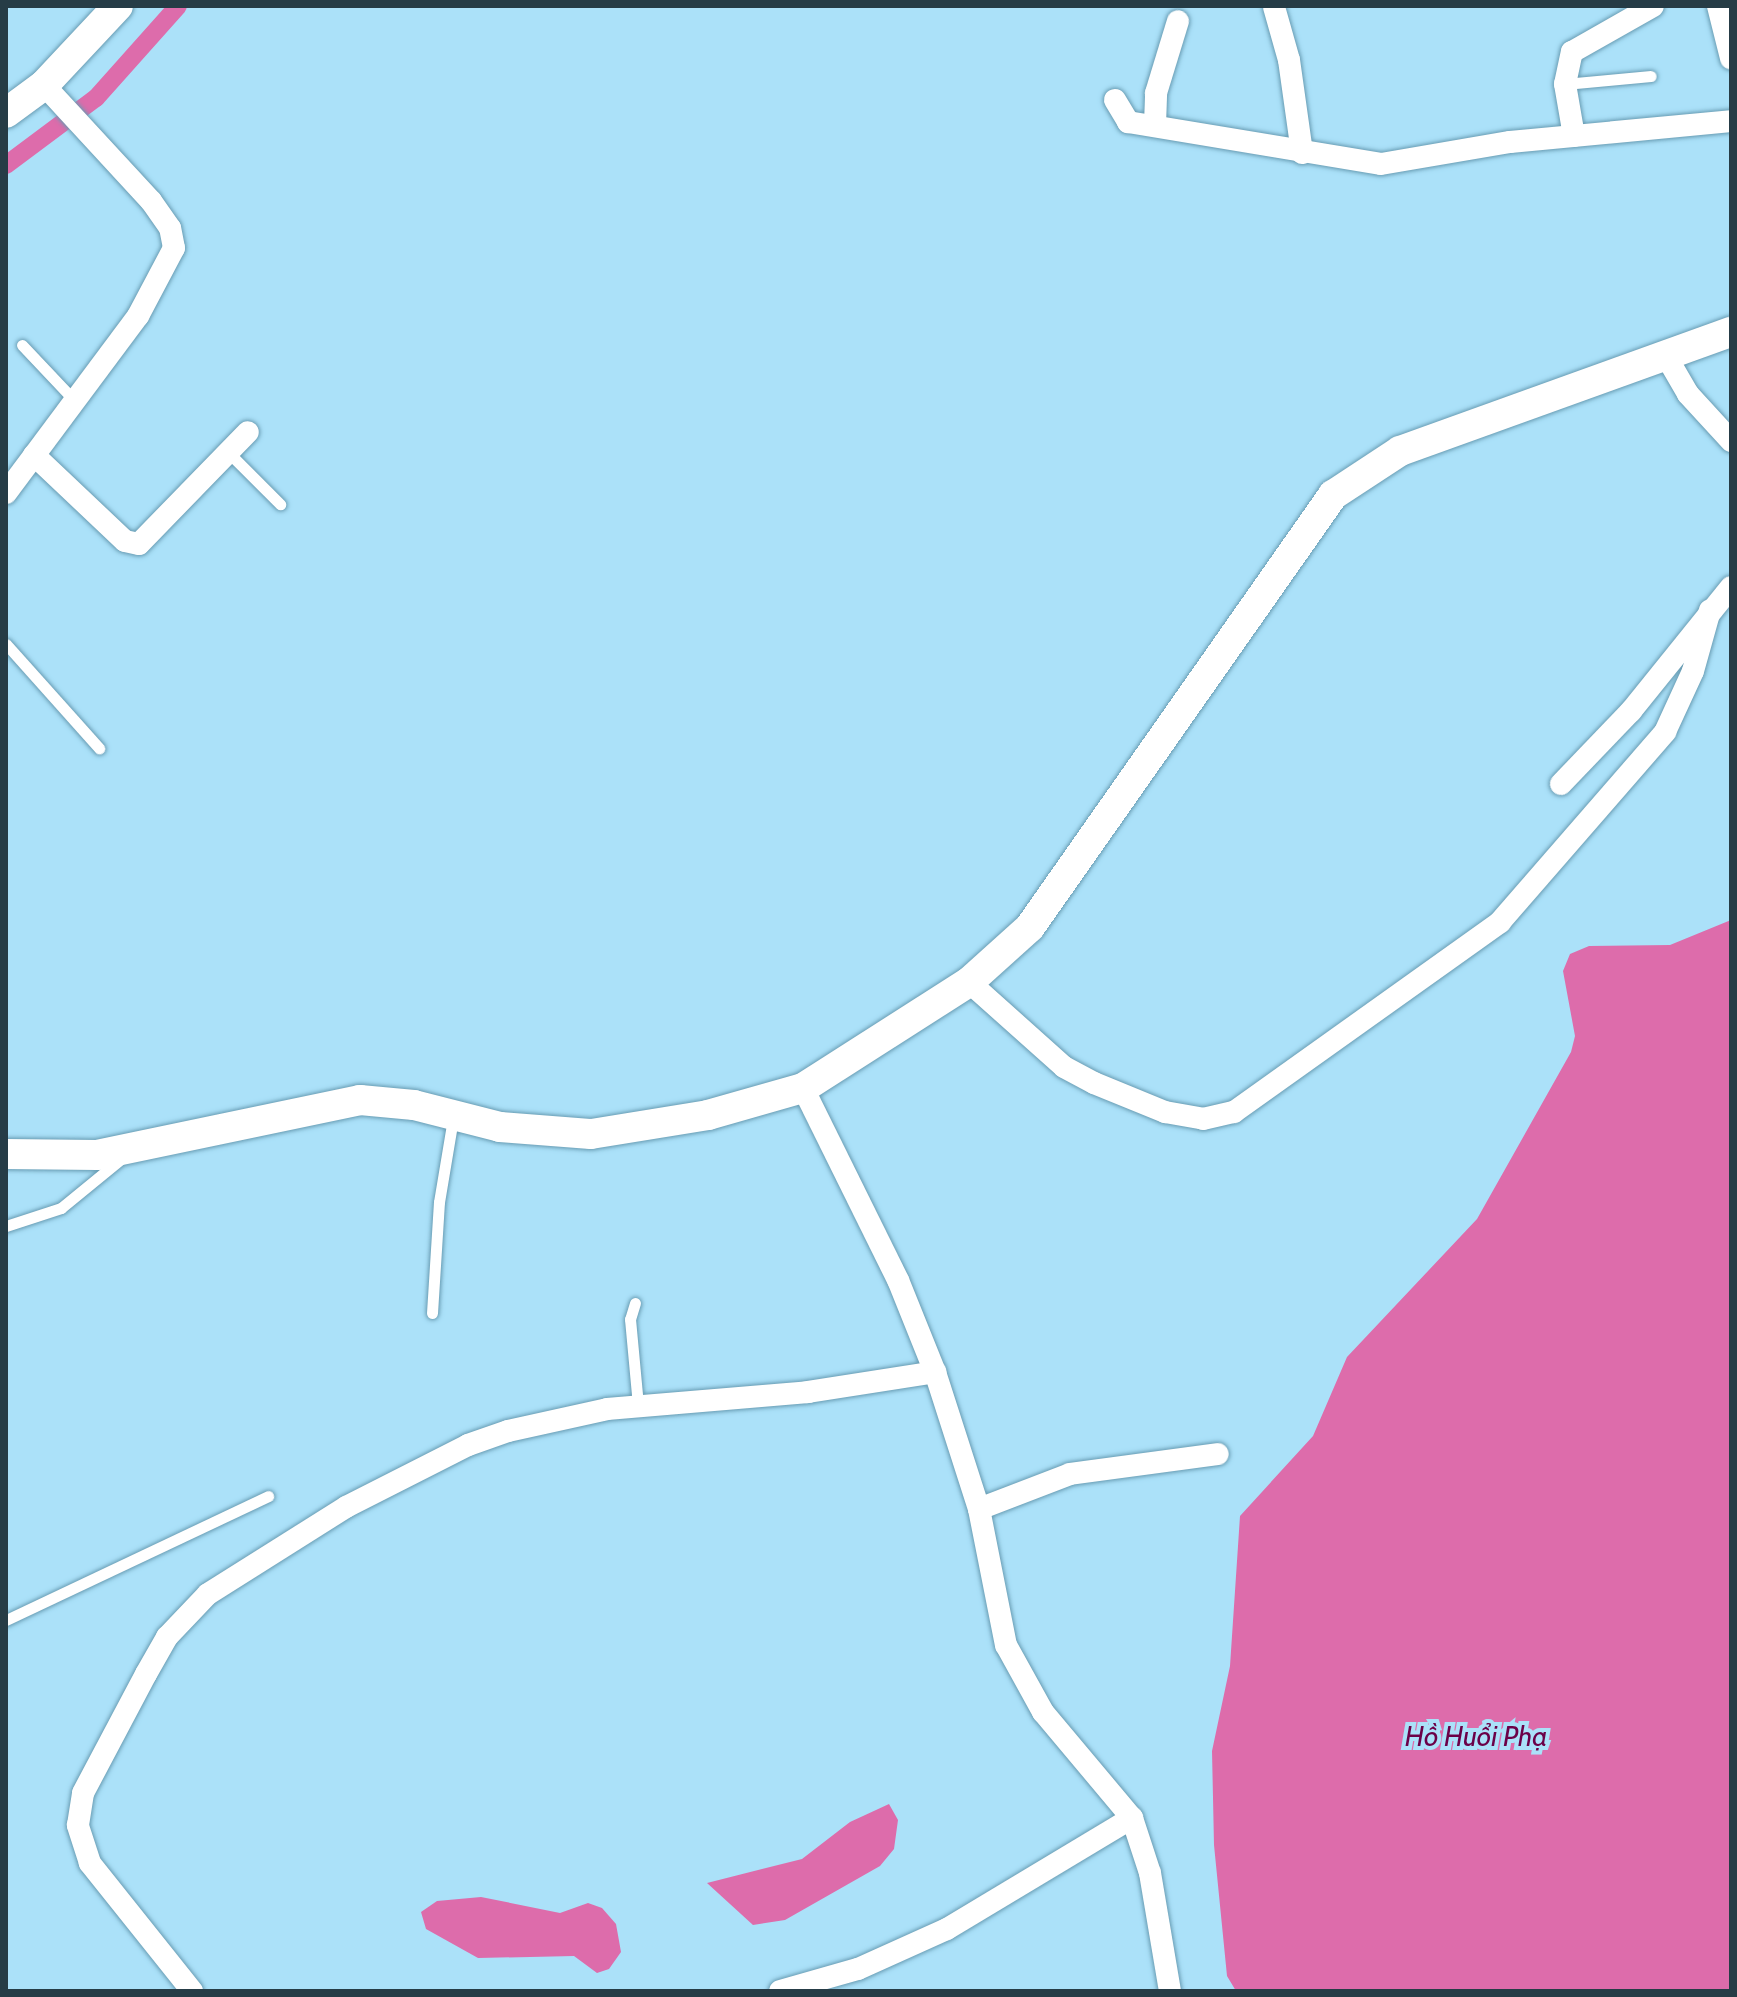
<!DOCTYPE html>
<meta charset="utf-8">
<style>
body{margin:0}
#map{position:relative;width:1737px;height:1997px;overflow:hidden;background:#abe1f9;font-family:Cabin,sans-serif}
div>[style]{position:absolute}
.water>*{inset:0;background:#dd6cab}
.canal>*{height:18px;margin:-9px;padding:0 9px;transform-origin:9px;border-radius:9px;background:#dd6cab}
.roads{filter:drop-shadow(0 0 2px #689cb3) drop-shadow(0 0 2px #689cb3)}
.lane>*{height:11px;margin:-5.5px;padding:0 5.5px;transform-origin:5.5px;border-radius:5.5px;background:#fff}
.street>*{height:22px;margin:-11px;padding:0 11px;transform-origin:11px;border-radius:11px;background:#fff}
.secondary>*{height:30px;margin:-15px;padding:0 15px;transform-origin:15px;border-radius:15px;background:#fff}
span{translate:-50% -50%;white-space:nowrap;text-align:center;line-height:1.15;-webkit-text-stroke:8px #abe1f9;paint-order:stroke}
.water-label{font-size:28px;color:#6b0048;font-style:italic}
.frame{position:absolute;inset:0;border:8px solid #263c46;pointer-events:none}
</style>
<div id="map">
<div class="water">
<i style="clip-path:polygon(1731px 920px,1731px 1991px,1236px 1991px,1227px 1976px,1214px 1845px,1212px 1751px,1230px 1666px,1240px 1516px,1313px 1436px,1347px 1357px,1477px 1219px,1571px 1052px,1575px 1036px,1563px 971px,1570px 954px,1589px 946px,1670px 945px)"></i>
<i style="clip-path:polygon(889px 1804px,898px 1820px,894px 1849px,880px 1866px,785px 1920px,753px 1925px,707px 1883px,802px 1859px,850px 1822px)"></i>
<i style="clip-path:polygon(481px 1897px,560px 1913px,588px 1903px,602px 1908px,616px 1924px,621px 1952px,609px 1969px,597px 1973px,574px 1956px,478px 1958px,426px 1929px,421px 1912px,437px 1901px)"></i>
</div>
<div class="canal">
<i style="left:6px;top:165px;width:112px;rotate:-36.7deg"></i>
<i style="left:96px;top:98px;width:123px;rotate:-48.3deg"></i>
</div>
<div class="roads">
<div class="lane">
<i style="left:1565px;top:84px;width:86px;rotate:-5.3deg"></i>
<i style="left:22px;top:345px;width:77px;rotate:46.6deg"></i>
<i style="left:228px;top:452px;width:74px;rotate:45deg"></i>
<i style="left:6px;top:644px;width:140px;rotate:48.2deg"></i>
<i style="left:6px;top:1226px;width:58px;rotate:-18.1deg"></i>
<i style="left:61px;top:1208px;width:79px;rotate:-39.3deg"></i>
<i style="left:635px;top:1303px;width:17px;rotate:107deg"></i>
<i style="left:630px;top:1319px;width:86px;rotate:84.7deg"></i>
<i style="left:432px;top:1313px;width:111px;rotate:-86.4deg"></i>
<i style="left:439px;top:1202px;width:85px;rotate:-80.5deg"></i>
<i style="left:6px;top:1620px;width:290px;rotate:-25.3deg"></i>
</div>
<div class="street">
<i style="left:1718px;top:6px;width:54px;rotate:76deg"></i>
<i style="left:1274px;top:7px;width:55px;rotate:74.2deg"></i>
<i style="left:1289px;top:60px;width:94px;rotate:82deg"></i>
<i style="left:1115px;top:100px;width:26px;rotate:59deg"></i>
<i style="left:1128px;top:122px;width:256px;rotate:9.4deg"></i>
<i style="left:1381px;top:164px;width:131px;rotate:-9.7deg"></i>
<i style="left:1510px;top:142px;width:222px;rotate:-5.4deg"></i>
<i style="left:1155px;top:125px;width:32px;rotate:-88deg"></i>
<i style="left:1156px;top:93px;width:75px;rotate:-73deg"></i>
<i style="left:1574px;top:136px;width:53px;rotate:-99.8deg"></i>
<i style="left:1565px;top:84px;width:33px;rotate:-78deg"></i>
<i style="left:1572px;top:52px;width:93px;rotate:-29.6deg"></i>
<i style="left:1666px;top:356px;width:44px;rotate:59.9deg"></i>
<i style="left:1688px;top:394px;width:64px;rotate:47.5deg"></i>
<i style="left:34px;top:455px;width:125px;rotate:43.4deg"></i>
<i style="left:125px;top:541px;width:14px;rotate:12deg"></i>
<i style="left:139px;top:544px;width:156px;rotate:-45.8deg"></i>
<i style="left:6px;top:493px;width:221px;rotate:-53.3deg"></i>
<i style="left:138px;top:316px;width:77px;rotate:-62.1deg"></i>
<i style="left:174px;top:248px;width:20px;rotate:-101deg"></i>
<i style="left:170px;top:228px;width:33px;rotate:-125deg"></i>
<i style="left:151px;top:201px;width:158px;rotate:-132.7deg"></i>
<i style="left:1561px;top:784px;width:101px;rotate:-46.2deg"></i>
<i style="left:1631px;top:711px;width:159px;rotate:-51.1deg"></i>
<i style="left:969px;top:982px;width:127px;rotate:41.8deg"></i>
<i style="left:1064px;top:1067px;width:34px;rotate:28deg"></i>
<i style="left:1094px;top:1083px;width:77px;rotate:22.2deg"></i>
<i style="left:1165px;top:1112px;width:39px;rotate:10deg"></i>
<i style="left:1203px;top:1119px;width:32px;rotate:-13deg"></i>
<i style="left:1234px;top:1112px;width:327px;rotate:-35.5deg"></i>
<i style="left:1500px;top:922px;width:252px;rotate:-49deg"></i>
<i style="left:1665px;top:732px;width:67px;rotate:-65.3deg"></i>
<i style="left:1693px;top:671px;width:63px;rotate:-74.4deg"></i>
<i style="left:803px;top:1088px;width:214px;rotate:63.7deg"></i>
<i style="left:898px;top:1280px;width:99px;rotate:68.1deg"></i>
<i style="left:935px;top:1372px;width:144px;rotate:72.2deg"></i>
<i style="left:979px;top:1509px;width:139px;rotate:78.8deg"></i>
<i style="left:1006px;top:1645px;width:77px;rotate:61.1deg"></i>
<i style="left:1043px;top:1712px;width:138px;rotate:50deg"></i>
<i style="left:1132px;top:1818px;width:58px;rotate:71.9deg"></i>
<i style="left:1150px;top:1873px;width:120px;rotate:80.4deg"></i>
<i style="left:979px;top:1509px;width:97px;rotate:-21deg"></i>
<i style="left:1070px;top:1474px;width:149px;rotate:-7.7deg"></i>
<i style="left:192px;top:1991px;width:164px;rotate:-128.6deg"></i>
<i style="left:90px;top:1863px;width:40px;rotate:-108deg"></i>
<i style="left:78px;top:1825px;width:32px;rotate:-81deg"></i>
<i style="left:83px;top:1793px;width:135px;rotate:-62.1deg"></i>
<i style="left:146px;top:1674px;width:43px;rotate:-60.4deg"></i>
<i style="left:167px;top:1637px;width:59px;rotate:-46.4deg"></i>
<i style="left:208px;top:1594px;width:163px;rotate:-32.2deg"></i>
<i style="left:346px;top:1507px;width:137px;rotate:-26.9deg"></i>
<i style="left:468px;top:1445px;width:42px;rotate:-19.3deg"></i>
<i style="left:508px;top:1431px;width:101px;rotate:-12.5deg"></i>
<i style="left:607px;top:1409px;width:202px;rotate:-4.8deg"></i>
<i style="left:808px;top:1392px;width:129px;rotate:-8.9deg"></i>
<i style="left:780px;top:1991px;width:81px;rotate:-15.8deg"></i>
<i style="left:858px;top:1969px;width:98px;rotate:-24.2deg"></i>
<i style="left:947px;top:1929px;width:216px;rotate:-31deg"></i>
</div>
<div class="secondary">
<i style="left:6px;top:113px;width:47px;rotate:-36.4deg"></i>
<i style="left:44px;top:85px;width:108px;rotate:-46.9deg"></i>
<i style="left:6px;top:1154px;width:91px;rotate:0.6deg"></i>
<i style="left:97px;top:1155px;width:269px;rotate:-11.8deg"></i>
<i style="left:360px;top:1100px;width:54px;rotate:5.3deg"></i>
<i style="left:414px;top:1105px;width:89px;rotate:14.3deg"></i>
<i style="left:500px;top:1127px;width:91px;rotate:4.4deg"></i>
<i style="left:591px;top:1134px;width:119px;rotate:-9.2deg"></i>
<i style="left:708px;top:1115px;width:99px;rotate:-15.9deg"></i>
<i style="left:803px;top:1088px;width:197px;rotate:-32.6deg"></i>
<i style="left:969px;top:982px;width:82px;rotate:-42deg"></i>
<i style="left:1030px;top:927px;width:528px;rotate:-54.95deg"></i>
<i style="left:1333px;top:495px;width:80px;rotate:-33.3deg"></i>
<i style="left:1400px;top:451px;width:352px;rotate:-19.8deg"></i>
</div>
</div>
<div class="water-label">
<span style="left:1476px;top:1736px">Hồ Huổi Phạ</span>
</div>
<div class="frame"></div>
</div>
